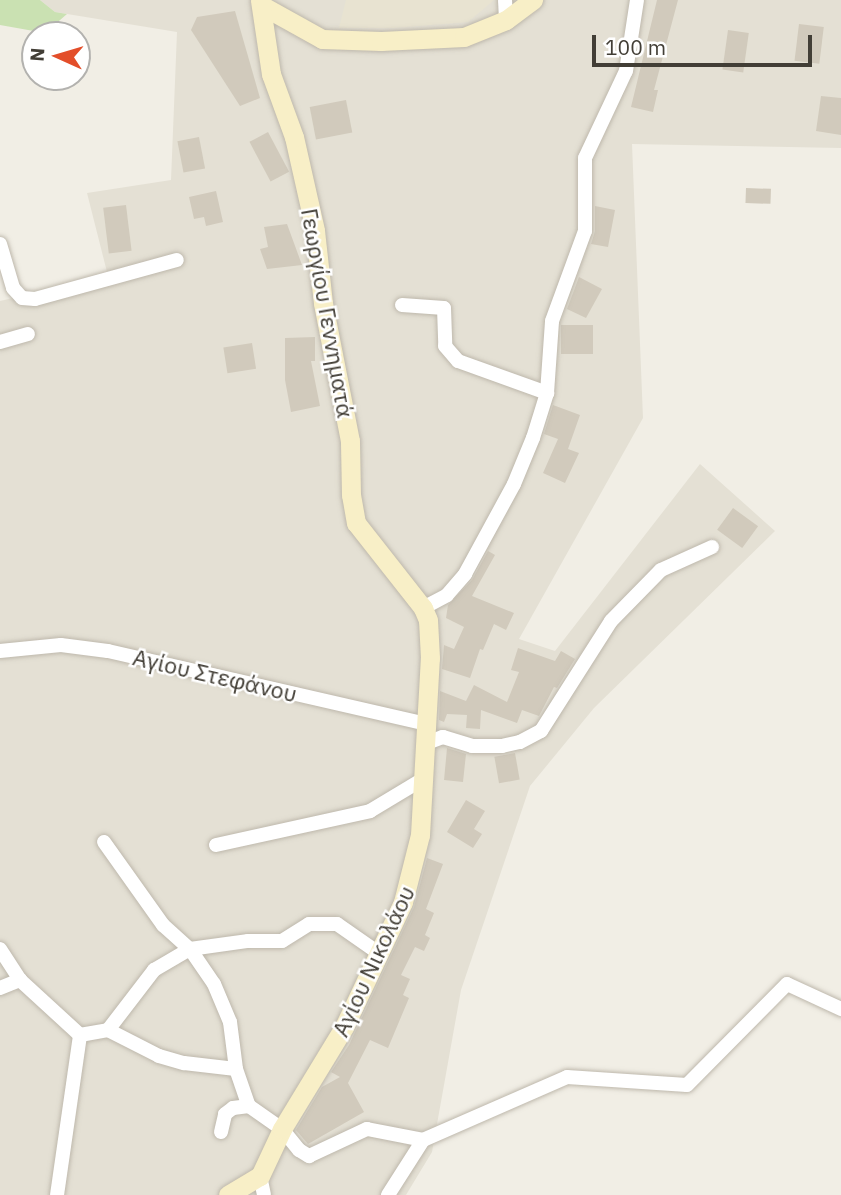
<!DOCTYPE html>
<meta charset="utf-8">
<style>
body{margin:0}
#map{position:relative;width:841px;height:1195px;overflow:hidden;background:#f1eee5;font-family:"IBM Plex Sans",sans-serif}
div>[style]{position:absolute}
.residential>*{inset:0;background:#e4e0d4}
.education>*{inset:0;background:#e8e3d1}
.green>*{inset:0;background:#cae1b2}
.building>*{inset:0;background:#d1cabc;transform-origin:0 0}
.roads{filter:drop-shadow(0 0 2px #beb8ac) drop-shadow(0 0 2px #beb8ac)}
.street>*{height:14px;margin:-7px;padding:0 7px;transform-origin:7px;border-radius:7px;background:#fff}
.secondary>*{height:19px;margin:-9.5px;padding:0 9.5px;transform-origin:9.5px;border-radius:9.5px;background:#f8efc7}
span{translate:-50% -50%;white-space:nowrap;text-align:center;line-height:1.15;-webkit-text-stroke:5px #fff;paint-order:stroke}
.street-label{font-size:23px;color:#423e36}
.north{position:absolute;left:21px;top:21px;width:70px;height:70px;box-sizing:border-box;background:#fff;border:2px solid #b3b2af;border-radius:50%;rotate:274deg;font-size:19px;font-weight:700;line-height:28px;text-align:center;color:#423e36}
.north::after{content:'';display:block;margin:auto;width:24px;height:32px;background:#e34e2a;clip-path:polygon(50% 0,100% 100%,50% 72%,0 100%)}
.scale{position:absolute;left:592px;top:35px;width:220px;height:32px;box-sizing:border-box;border:4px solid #423e36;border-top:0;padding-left:9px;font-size:21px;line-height:24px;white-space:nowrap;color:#423e36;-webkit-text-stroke:5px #fff;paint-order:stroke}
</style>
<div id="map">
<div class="residential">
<i style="clip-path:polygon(40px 0,841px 0,841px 148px,632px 144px,643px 418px,519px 639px,555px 651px,700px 464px,775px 531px,594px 708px,530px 786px,461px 990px,432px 1152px,406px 1195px,0 1195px,0 301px,108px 276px,87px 193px,171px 180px,177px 32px,55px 12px)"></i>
</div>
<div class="education">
<i style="clip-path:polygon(346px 0,494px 0,468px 22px,394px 28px,339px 28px)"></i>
</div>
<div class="green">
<i style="clip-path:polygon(0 0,40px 0,55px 12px,67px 14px,45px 33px,0 25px)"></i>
</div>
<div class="building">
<i style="clip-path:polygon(657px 0,678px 0,654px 90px,658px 90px,653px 112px,631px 107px)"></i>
<i style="clip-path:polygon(235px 11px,260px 98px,240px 106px,191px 30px,197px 17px)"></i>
<i style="left:799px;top:24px;width:25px;height:37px;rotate:7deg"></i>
<i style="left:728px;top:30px;width:21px;height:40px;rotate:8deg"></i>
<i style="clip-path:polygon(821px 96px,841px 98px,841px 135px,816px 131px)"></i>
<i style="left:346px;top:100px;width:33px;height:37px;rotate:79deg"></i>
<i style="left:268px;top:132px;width:45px;height:21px;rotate:62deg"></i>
<i style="left:199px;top:137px;width:32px;height:22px;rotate:79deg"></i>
<i style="left:746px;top:188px;width:25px;height:15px;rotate:2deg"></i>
<i style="clip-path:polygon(216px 191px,223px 222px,206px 226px,204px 217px,194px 219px,189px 197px)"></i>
<i style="left:126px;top:205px;width:46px;height:23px;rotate:83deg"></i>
<i style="clip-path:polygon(595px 206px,615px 210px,608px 247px,591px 244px,595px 231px)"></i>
<i style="clip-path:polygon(287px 224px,302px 265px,267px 269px,260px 249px,268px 247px,264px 227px)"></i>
<i style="clip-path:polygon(579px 277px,602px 289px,586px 318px,567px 309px)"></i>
<i style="left:561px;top:325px;width:32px;height:29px"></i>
<i style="clip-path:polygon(315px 337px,315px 361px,311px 361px,320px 406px,291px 412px,285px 380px,285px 338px)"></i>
<i style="left:252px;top:343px;width:26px;height:29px;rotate:81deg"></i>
<i style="clip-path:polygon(553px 405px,580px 415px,568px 449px,579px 453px,565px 483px,543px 473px,558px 439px,544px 434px)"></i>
<i style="left:733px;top:508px;width:31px;height:27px;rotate:36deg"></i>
<i style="clip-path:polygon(488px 551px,495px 555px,472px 596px,514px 613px,506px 630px,494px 624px,483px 650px,480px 649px,470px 678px,442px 669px,444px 645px,454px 649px,464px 627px,446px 618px,448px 605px,472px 580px)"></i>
<i style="clip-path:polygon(518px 648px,555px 661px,561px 651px,575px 659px,557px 688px,554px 687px,539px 716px,522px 710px,517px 723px,481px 710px,480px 729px,466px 728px,467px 715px,447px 714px,444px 722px,439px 720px,440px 691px,466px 701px,474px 685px,507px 702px,519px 672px,511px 670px)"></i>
<i style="clip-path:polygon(447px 748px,466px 754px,463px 782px,444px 780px)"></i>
<i style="left:515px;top:753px;width:27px;height:21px;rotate:80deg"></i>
<i style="clip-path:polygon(466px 800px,485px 811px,474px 829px,482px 834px,473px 848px,447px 832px)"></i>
<i style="clip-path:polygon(427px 858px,443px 864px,426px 909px,434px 913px,425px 935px,430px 938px,424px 951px,415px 947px,401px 975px,410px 979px,403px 995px,409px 998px,388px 1048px,370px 1040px,348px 1083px,364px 1112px,308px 1144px,296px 1130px,322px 1087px,340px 1077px,331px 1072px,349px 1045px,414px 907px)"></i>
</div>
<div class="roads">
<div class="street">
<i style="left:505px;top:0;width:20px;rotate:87deg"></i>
<i style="left:0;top:244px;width:46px;rotate:73.5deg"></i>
<i style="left:13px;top:288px;width:13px;rotate:48deg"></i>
<i style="left:22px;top:298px;width:13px;rotate:4deg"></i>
<i style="left:35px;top:299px;width:147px;rotate:-15.4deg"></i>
<i style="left:402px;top:305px;width:42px;rotate:4.1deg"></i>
<i style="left:444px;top:308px;width:38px;rotate:88deg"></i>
<i style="left:445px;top:346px;width:20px;rotate:49deg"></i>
<i style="left:458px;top:361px;width:95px;rotate:19.8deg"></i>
<i style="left:0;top:342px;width:29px;rotate:-16deg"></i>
<i style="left:423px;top:608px;width:27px;rotate:-28deg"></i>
<i style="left:447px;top:595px;width:28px;rotate:-49deg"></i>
<i style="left:465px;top:574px;width:102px;rotate:-61.4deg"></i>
<i style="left:514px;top:484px;width:50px;rotate:-67.6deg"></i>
<i style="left:533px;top:438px;width:47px;rotate:-72.7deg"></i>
<i style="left:547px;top:393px;width:72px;rotate:-86deg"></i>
<i style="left:552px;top:321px;width:96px;rotate:-69.9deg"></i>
<i style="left:585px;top:231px;width:73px;rotate:-90deg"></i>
<i style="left:585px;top:158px;width:96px;rotate:-64.8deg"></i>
<i style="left:626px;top:71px;width:72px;rotate:-81.2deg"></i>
<i style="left:0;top:651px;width:61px;rotate:-5.6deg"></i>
<i style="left:61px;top:645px;width:47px;rotate:7.3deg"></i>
<i style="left:108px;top:651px;width:328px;rotate:12.9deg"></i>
<i style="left:427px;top:743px;width:17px;rotate:-21deg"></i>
<i style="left:443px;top:737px;width:30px;rotate:17deg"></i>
<i style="left:472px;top:746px;width:30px"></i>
<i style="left:502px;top:746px;width:18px;rotate:-13deg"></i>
<i style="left:520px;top:742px;width:24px;rotate:-28deg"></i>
<i style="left:541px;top:731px;width:130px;rotate:-57.5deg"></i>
<i style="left:611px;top:621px;width:71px;rotate:-45.6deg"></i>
<i style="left:661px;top:570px;width:56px;rotate:-24.3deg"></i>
<i style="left:104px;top:842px;width:102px;rotate:54.6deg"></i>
<i style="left:163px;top:925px;width:36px;rotate:42deg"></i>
<i style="left:190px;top:949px;width:42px;rotate:55.6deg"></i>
<i style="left:214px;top:984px;width:41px;rotate:67.2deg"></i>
<i style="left:230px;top:1022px;width:47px;rotate:82.7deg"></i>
<i style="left:236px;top:1069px;width:39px;rotate:71deg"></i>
<i style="left:249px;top:1106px;width:40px;rotate:34.9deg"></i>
<i style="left:282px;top:1129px;width:27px;rotate:51deg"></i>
<i style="left:299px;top:1150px;width:12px;rotate:31deg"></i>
<i style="left:309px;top:1156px;width:64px;rotate:-25deg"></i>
<i style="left:367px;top:1129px;width:57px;rotate:11.1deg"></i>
<i style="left:423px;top:1140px;width:157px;rotate:-23.6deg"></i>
<i style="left:567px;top:1077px;width:120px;rotate:3.8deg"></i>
<i style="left:687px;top:1085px;width:142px;rotate:-45.3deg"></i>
<i style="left:787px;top:984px;width:60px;rotate:24.8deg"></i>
<i style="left:216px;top:845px;width:158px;rotate:-12.4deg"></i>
<i style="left:370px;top:811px;width:64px;rotate:-31deg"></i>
<i style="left:0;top:949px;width:37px;rotate:57deg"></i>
<i style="left:20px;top:980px;width:81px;rotate:42.5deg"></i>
<i style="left:0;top:988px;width:22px;rotate:-22deg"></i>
<i style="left:108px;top:1030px;width:57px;rotate:27deg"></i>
<i style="left:159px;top:1056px;width:26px;rotate:16deg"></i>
<i style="left:184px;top:1063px;width:52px;rotate:6.6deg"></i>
<i style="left:80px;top:1035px;width:28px;rotate:-10deg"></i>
<i style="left:108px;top:1030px;width:76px;rotate:-52.5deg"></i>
<i style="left:154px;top:970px;width:42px;rotate:-30.3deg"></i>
<i style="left:190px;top:949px;width:59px;rotate:-7.9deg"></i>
<i style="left:248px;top:941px;width:34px"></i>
<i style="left:282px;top:941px;width:32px;rotate:-32deg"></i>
<i style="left:309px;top:924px;width:28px"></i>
<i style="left:337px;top:924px;width:52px;rotate:34.9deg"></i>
<i style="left:221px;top:1132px;width:18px;rotate:-77deg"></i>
<i style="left:225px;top:1114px;width:10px;rotate:-37deg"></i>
<i style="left:233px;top:1108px;width:16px;rotate:-7deg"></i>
<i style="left:260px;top:1176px;width:19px;rotate:78deg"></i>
<i style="left:57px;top:1195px;width:162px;rotate:-81.8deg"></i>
<i style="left:388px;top:1195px;width:65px;rotate:-57.5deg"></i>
</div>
<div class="secondary">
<i style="left:261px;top:5px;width:70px;rotate:29.1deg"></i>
<i style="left:322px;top:39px;width:59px;rotate:1.9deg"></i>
<i style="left:381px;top:41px;width:83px;rotate:-2.8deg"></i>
<i style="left:464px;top:37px;width:45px;rotate:-22deg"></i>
<i style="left:506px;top:20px;width:34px;rotate:-37deg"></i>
<i style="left:228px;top:1195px;width:37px;rotate:-31deg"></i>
<i style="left:260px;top:1176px;width:52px;rotate:-64.9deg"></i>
<i style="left:282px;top:1129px;width:119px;rotate:-58.7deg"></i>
<i style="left:344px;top:1027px;width:138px;rotate:-64.7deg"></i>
<i style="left:403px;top:902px;width:69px;rotate:-75.8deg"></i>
<i style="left:420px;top:835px;width:177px;rotate:-86.8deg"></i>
<i style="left:430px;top:658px;width:38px;rotate:-93deg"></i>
<i style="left:428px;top:620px;width:13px;rotate:-113deg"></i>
<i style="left:423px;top:608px;width:108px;rotate:-128.2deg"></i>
<i style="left:356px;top:523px;width:28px;rotate:-100deg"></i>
<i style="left:351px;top:495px;width:54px;rotate:-91.1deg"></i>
<i style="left:350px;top:441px;width:141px;rotate:-101.1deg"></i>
<i style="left:323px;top:303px;width:73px;rotate:-96.3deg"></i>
<i style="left:315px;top:230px;width:95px;rotate:-102.7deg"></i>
<i style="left:294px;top:137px;width:67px;rotate:-110.1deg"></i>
<i style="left:271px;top:74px;width:75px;rotate:-98.5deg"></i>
</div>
</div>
<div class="street-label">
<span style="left:328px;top:313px;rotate:80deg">Γεωργίου Γεννηματά</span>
<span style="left:215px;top:675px;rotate:13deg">Αγίου Στεφάνου</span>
<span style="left:373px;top:961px;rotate:-65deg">Αγίου Νικολάου</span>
</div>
<div class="north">N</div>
<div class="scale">100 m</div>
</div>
